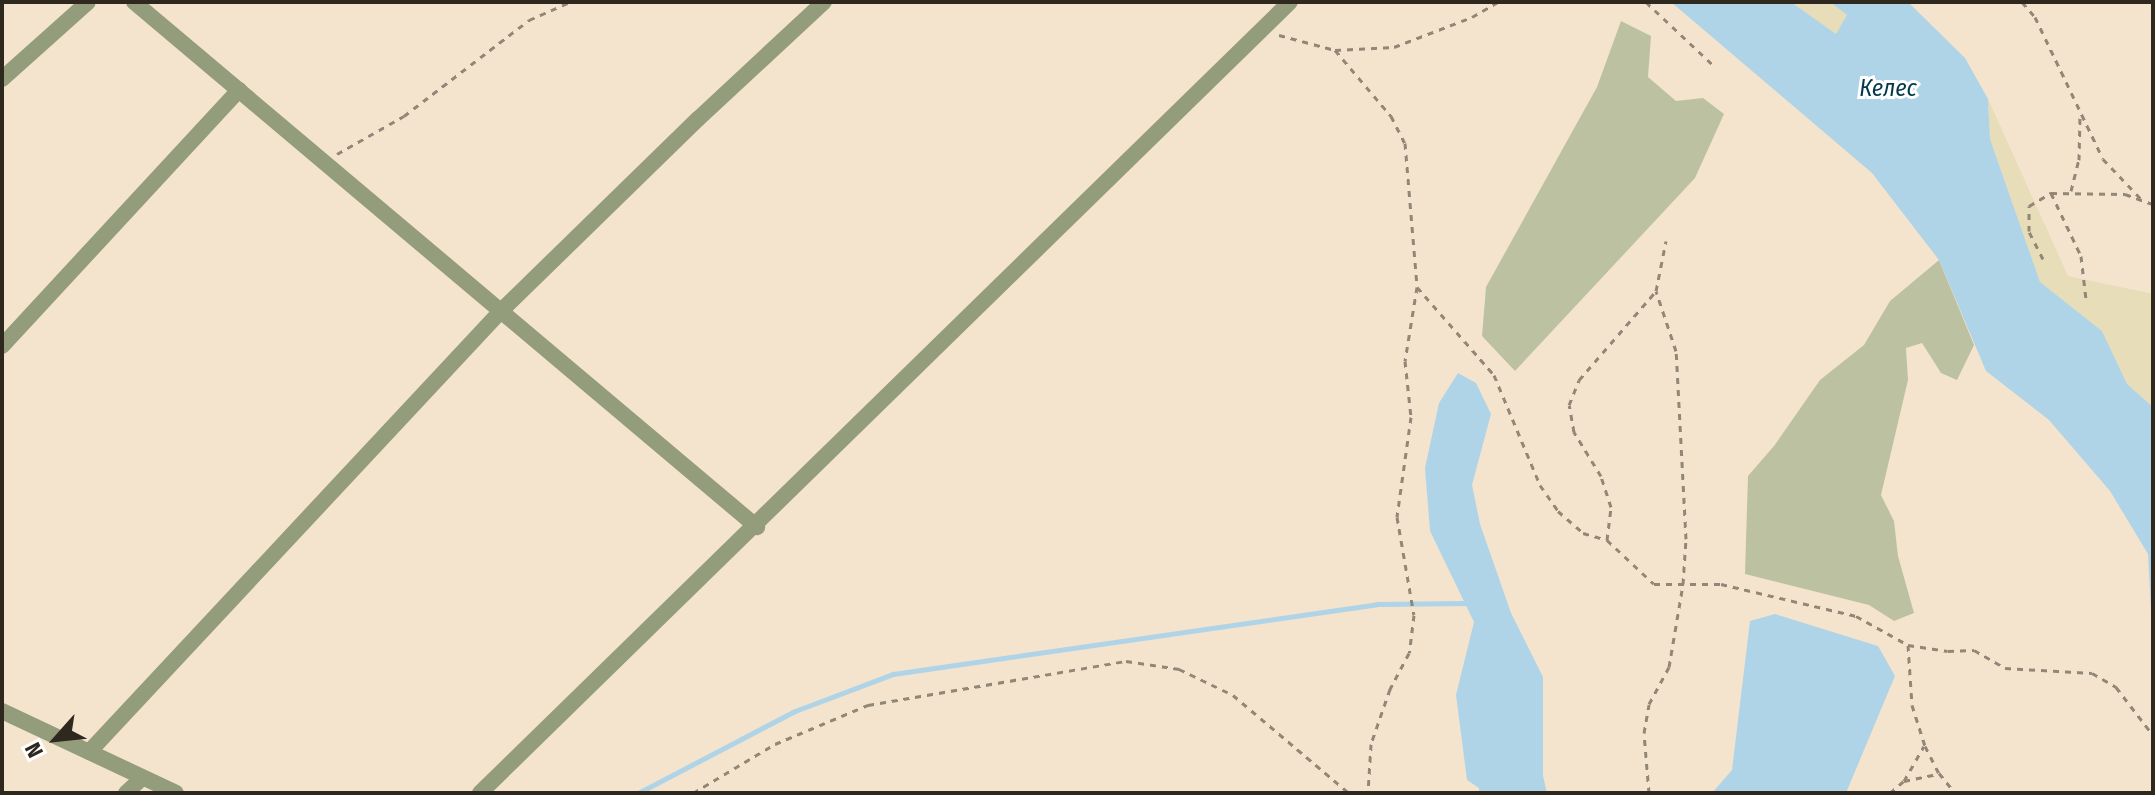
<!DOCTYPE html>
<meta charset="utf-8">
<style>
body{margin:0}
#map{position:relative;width:2155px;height:795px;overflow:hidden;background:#f4e4cd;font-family:"Fira Sans Condensed",sans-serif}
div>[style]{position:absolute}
.green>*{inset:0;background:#bcc2a1}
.sand>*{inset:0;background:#e7ddb8}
.water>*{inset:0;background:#afd4e7}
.stream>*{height:5px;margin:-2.5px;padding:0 2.5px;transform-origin:2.5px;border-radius:2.5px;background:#afd4e7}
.path>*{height:3px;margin-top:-1.5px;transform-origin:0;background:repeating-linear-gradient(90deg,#928777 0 6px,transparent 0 12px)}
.minor>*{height:16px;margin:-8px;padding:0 8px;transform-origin:8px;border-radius:8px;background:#939d7c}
span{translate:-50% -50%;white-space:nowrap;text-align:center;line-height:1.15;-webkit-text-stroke:6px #fff;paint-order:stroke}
.water-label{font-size:24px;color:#02384b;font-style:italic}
.frame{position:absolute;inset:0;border:4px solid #2e281f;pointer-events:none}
.north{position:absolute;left:16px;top:699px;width:80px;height:80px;-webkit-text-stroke:6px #fff;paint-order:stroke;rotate:243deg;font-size:22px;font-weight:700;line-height:32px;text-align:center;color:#2e281f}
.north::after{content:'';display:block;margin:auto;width:28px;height:36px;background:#2e281f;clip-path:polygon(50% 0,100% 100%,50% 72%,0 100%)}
</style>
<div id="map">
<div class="green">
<i style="clip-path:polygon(1621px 21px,1651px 36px,1648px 77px,1676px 101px,1703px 98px,1724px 114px,1695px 178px,1515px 371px,1482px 336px,1486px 287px,1597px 87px)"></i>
<i style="clip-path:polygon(1939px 260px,1974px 345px,1957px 380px,1941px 373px,1922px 343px,1906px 348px,1908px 380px,1881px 495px,1894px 521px,1898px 556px,1914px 613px,1894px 621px,1869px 605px,1745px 574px,1748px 476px,1774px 446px,1820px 380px,1864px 345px,1890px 301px)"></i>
</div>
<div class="sand">
<i style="clip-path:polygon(1791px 2px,1830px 2px,1847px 15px,1837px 35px)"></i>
<i style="clip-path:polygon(1988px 99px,2068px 276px,2153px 294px,2153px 407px,2127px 384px,2102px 331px,2040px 282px,1990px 139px)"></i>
</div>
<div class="water">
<i style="clip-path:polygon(1671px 2px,1791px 2px,1836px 34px,1847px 15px,1830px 2px,1908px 2px,1965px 58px,1988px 99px,1990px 139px,2040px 282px,2102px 331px,2127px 384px,2153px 407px,2153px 648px,2148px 554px,2110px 491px,2049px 420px,1986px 371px,1939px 260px,1872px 173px)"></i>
<i style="clip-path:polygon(1458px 373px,1476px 383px,1491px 414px,1472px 485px,1480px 524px,1511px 613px,1543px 677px,1543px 776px,1547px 793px,1479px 793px,1479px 788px,1467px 780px,1456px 695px,1474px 622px,1430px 531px,1425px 468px,1439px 403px)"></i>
<i style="clip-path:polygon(1775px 614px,1878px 646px,1895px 676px,1846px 793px,1712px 793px,1732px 770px,1750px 621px)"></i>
</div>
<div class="stream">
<i style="left:638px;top:793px;width:177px;rotate:-27.6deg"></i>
<i style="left:795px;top:711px;width:105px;rotate:-20.7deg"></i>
<i style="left:893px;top:674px;width:489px;rotate:-8.2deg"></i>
<i style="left:1377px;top:604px;width:92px;rotate:-0.6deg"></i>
</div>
<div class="path">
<i style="left:1646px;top:2px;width:92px;rotate:43.2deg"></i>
<i style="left:2022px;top:2px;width:20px;rotate:49deg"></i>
<i style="left:2035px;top:17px;width:157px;rotate:64.4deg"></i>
<i style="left:2103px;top:159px;width:57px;rotate:46.4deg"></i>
<i style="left:1279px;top:35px;width:58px;rotate:15deg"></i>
<i style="left:1335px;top:50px;width:59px;rotate:-2.9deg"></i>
<i style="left:1394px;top:47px;width:84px;rotate:-21deg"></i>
<i style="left:1472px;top:17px;width:30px;rotate:-30deg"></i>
<i style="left:1335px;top:50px;width:87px;rotate:49.7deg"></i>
<i style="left:1391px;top:116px;width:30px;rotate:63deg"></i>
<i style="left:1405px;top:143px;width:144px;rotate:85.2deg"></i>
<i style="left:1417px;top:287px;width:75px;rotate:99.2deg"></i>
<i style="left:1405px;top:361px;width:56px;rotate:83.9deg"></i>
<i style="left:1411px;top:417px;width:101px;rotate:98deg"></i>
<i style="left:1397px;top:517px;width:99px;rotate:80.2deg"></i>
<i style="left:1414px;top:615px;width:38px;rotate:97deg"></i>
<i style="left:1409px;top:653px;width:41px;rotate:117.8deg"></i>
<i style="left:1390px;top:689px;width:58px;rotate:109.1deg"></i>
<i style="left:1371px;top:744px;width:49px;rotate:93.5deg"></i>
<i style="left:337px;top:154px;width:77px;rotate:-29.6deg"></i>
<i style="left:404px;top:116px;width:158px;rotate:-37.5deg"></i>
<i style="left:529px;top:20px;width:45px;rotate:-23.7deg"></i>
<i style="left:2071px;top:191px;width:32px;rotate:-76deg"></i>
<i style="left:2079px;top:160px;width:44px;rotate:-88.7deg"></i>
<i style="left:2051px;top:193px;width:70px;rotate:64.5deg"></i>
<i style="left:2081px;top:256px;width:43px;rotate:83.4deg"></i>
<i style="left:2043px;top:259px;width:31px;rotate:-117deg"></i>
<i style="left:2029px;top:231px;width:25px;rotate:-90deg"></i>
<i style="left:2029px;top:206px;width:26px;rotate:-31deg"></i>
<i style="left:2051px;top:193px;width:74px;rotate:0.8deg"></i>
<i style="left:2125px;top:194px;width:30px;rotate:20deg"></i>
<i style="left:1417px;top:287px;width:117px;rotate:48.8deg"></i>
<i style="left:1494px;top:375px;width:119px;rotate:67.3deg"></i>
<i style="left:1540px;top:485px;width:32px;rotate:55deg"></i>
<i style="left:1558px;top:511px;width:33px;rotate:41deg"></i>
<i style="left:1583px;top:533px;width:25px;rotate:16deg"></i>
<i style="left:1607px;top:540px;width:64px;rotate:43.1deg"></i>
<i style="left:1654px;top:584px;width:67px"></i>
<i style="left:1721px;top:584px;width:139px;rotate:13.3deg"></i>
<i style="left:1856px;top:616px;width:60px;rotate:29.1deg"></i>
<i style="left:1908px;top:645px;width:40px;rotate:8.5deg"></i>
<i style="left:1948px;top:651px;width:26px;rotate:-2deg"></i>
<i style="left:1974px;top:650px;width:36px;rotate:30deg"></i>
<i style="left:2005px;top:668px;width:87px;rotate:3.3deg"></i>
<i style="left:2092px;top:673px;width:28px;rotate:30deg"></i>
<i style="left:2116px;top:687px;width:61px;rotate:52.4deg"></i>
<i style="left:1607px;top:540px;width:33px;rotate:-83deg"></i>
<i style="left:1611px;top:507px;width:33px;rotate:-108deg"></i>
<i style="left:1601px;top:476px;width:52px;rotate:-121.5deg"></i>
<i style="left:1574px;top:432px;width:27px;rotate:-100deg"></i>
<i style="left:1569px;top:405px;width:27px;rotate:-68deg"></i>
<i style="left:1579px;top:380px;width:118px;rotate:-49.1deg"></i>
<i style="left:1656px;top:291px;width:51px;rotate:-78.7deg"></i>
<i style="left:1908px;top:645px;width:60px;rotate:86.2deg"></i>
<i style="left:1912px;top:705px;width:43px;rotate:72.4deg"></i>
<i style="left:1925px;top:746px;width:30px;rotate:63deg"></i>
<i style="left:1939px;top:773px;width:26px;rotate:51deg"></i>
<i style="left:1904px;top:781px;width:40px;rotate:-60.3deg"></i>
<i style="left:693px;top:793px;width:96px;rotate:-30.9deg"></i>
<i style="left:775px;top:744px;width:101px;rotate:-22.8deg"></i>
<i style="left:868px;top:705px;width:262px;rotate:-9.7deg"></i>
<i style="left:1126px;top:661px;width:54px;rotate:8.6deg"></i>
<i style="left:1179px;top:669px;width:60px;rotate:25.7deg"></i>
<i style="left:1233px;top:695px;width:152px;rotate:40.2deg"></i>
<i style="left:1649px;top:793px;width:60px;rotate:-94.8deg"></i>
<i style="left:1644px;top:733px;width:29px;rotate:-80deg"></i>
<i style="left:1649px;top:704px;width:42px;rotate:-61.6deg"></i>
<i style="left:1669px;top:667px;width:84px;rotate:-80.4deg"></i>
<i style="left:1683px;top:584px;width:45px;rotate:-86.2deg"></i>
<i style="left:1686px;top:539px;width:188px;rotate:-93deg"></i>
<i style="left:1676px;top:351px;width:63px;rotate:-108.4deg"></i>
<i style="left:1890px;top:793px;width:18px;rotate:-41deg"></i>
<i style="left:1904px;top:781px;width:34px;rotate:-12deg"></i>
</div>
<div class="minor">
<i style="left:134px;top:2px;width:815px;rotate:40.12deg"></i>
<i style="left:2px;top:79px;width:115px;rotate:-41.8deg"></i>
<i style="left:2px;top:346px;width:349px;rotate:-47.2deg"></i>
<i style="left:2px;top:711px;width:192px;rotate:25.2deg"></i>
<i style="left:89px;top:752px;width:604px;rotate:-46.95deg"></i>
<i style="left:501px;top:311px;width:275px;rotate:-44.3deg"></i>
<i style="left:698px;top:119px;width:172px;rotate:-42.9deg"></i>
<i style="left:126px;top:793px;width:22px;rotate:-43deg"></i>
<i style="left:480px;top:793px;width:1132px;rotate:-44.32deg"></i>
</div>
<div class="water-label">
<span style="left:1888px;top:89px">Келес</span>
</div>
<div class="frame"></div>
<div class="north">N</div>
</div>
